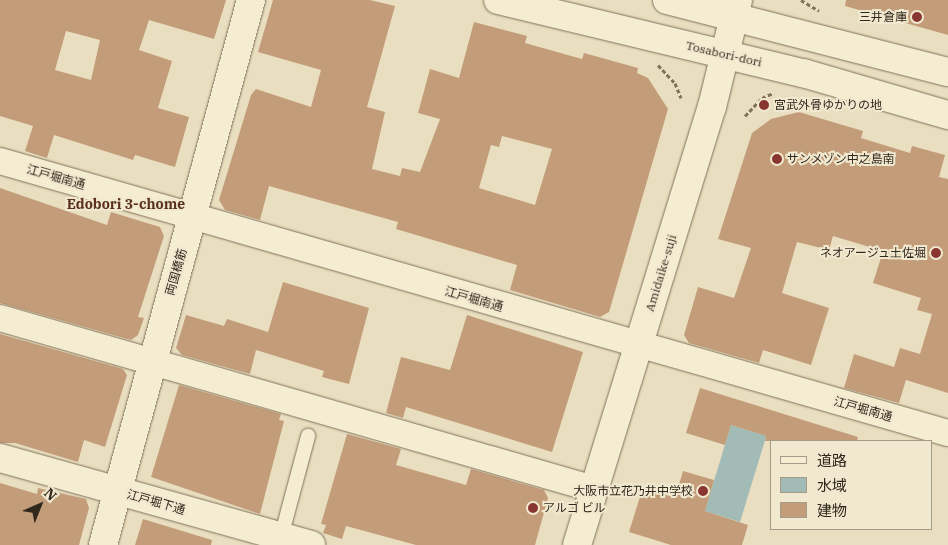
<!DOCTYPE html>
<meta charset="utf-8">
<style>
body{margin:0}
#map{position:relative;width:948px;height:545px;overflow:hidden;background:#e9dfc0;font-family:"IBM Plex Serif","Noto Sans JP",serif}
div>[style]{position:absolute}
.water>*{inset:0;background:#a3bbb6;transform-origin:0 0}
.building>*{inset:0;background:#c39d7a}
.path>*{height:3px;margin-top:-1.5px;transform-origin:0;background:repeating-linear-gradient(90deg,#80715a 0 4px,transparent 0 6.5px)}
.roads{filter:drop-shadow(0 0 1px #80715a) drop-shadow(0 0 1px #80715a)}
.lane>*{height:14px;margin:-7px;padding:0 7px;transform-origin:7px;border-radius:7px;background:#f5edd2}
.street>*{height:26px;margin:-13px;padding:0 13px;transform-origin:13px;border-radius:13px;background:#f5edd2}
.secondary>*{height:28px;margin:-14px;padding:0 14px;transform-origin:14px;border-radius:14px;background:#f5edd2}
.dots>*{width:14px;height:14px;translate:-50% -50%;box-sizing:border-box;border:2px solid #f1e9cf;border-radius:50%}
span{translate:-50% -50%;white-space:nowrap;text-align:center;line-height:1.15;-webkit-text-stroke:4px #f1e9cf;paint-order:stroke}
.poi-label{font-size:12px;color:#31281d}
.right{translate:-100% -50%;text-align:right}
.left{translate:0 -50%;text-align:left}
.street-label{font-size:12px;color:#31281d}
.neighbourhood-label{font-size:14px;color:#5a3021;font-weight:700}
.legend{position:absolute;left:770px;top:440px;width:162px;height:90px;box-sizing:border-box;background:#f1e9cf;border:1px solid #a49c88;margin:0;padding:6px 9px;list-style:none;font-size:15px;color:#31281d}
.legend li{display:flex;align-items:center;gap:10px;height:25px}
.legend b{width:25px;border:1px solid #a49c88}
.north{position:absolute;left:15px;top:480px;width:50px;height:50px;-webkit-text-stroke:4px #f1e9cf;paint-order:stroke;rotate:44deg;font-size:14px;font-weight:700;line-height:20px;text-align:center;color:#31281d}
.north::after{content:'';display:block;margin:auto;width:18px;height:22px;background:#31281d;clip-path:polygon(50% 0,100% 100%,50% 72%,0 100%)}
</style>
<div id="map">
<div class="water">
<i style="left:731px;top:425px;width:37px;height:90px;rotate:17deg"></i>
</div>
<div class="building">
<i style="clip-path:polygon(evenodd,0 0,226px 0,214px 39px,149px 20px,139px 50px,172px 61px,158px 108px,189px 117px,175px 167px,135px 155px,133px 160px,54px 135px,47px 158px,25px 151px,33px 126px,0 116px,0 0,66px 31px,100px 40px,91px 80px,55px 70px,66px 31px)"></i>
<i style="clip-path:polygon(evenodd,273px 0,370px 0,395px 6px,367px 107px,385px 112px,372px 169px,400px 176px,402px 168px,420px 172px,440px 119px,418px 113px,430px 69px,459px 78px,474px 22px,527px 36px,525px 43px,582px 59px,584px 53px,638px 68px,637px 73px,648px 78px,668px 109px,609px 312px,600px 317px,510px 290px,517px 265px,396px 229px,398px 222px,269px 186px,260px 220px,225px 210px,219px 200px,251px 95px,256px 89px,311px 107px,321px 70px,258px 52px,273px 0,502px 136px,552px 149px,535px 205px,479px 188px,491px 145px,499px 147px,502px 136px)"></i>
<i style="clip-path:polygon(846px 0,948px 0,948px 35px,845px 6px)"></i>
<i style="clip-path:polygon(799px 112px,863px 131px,861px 138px,910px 153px,912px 146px,945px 155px,939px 177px,948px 179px,948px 393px,906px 380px,899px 403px,844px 388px,854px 354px,894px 367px,900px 348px,920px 354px,932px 314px,917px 310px,921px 298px,873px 283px,883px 251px,833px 236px,829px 250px,797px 242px,782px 293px,829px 308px,811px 365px,763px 350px,759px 363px,689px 343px,684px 335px,698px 287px,734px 298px,751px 248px,718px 239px,752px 133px,771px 119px)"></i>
<i style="clip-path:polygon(0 188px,107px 225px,111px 212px,160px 227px,164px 236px,138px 317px,144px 318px,138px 335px,131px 340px,0 303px)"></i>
<i style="clip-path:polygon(283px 282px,369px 308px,349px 384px,322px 377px,324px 371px,256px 350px,250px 374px,182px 355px,176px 348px,186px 315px,224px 326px,227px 319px,268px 332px)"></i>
<i style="clip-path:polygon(467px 315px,583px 352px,552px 452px,406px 407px,403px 418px,386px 413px,401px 357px,450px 370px)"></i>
<i style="clip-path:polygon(0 334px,123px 369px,127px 375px,105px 447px,84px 440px,78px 462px,15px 443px,0 443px)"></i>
<i style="clip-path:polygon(179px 385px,281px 414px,279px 420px,284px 421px,260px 514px,151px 477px)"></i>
<i style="clip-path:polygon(700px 388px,858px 437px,857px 441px,765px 441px,766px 436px,731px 425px,725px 445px,686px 433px)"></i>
<i style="clip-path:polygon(347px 434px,401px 449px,396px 465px,466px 485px,471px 469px,544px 490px,548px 498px,535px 545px,416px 545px,346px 526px,342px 539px,323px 533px,326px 525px,321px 524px)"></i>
<i style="clip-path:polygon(683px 471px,714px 480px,705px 511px,748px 525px,742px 545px,671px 545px,629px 532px,643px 487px,675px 498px)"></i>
<i style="clip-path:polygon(0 483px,37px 494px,38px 488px,86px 499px,89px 508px,79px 545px,0 545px)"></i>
<i style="clip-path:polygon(143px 519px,212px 540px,211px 545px,135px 545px)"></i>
</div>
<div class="path">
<i style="left:801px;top:0;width:21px;rotate:31deg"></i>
<i style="left:658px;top:65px;width:25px;rotate:47deg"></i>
<i style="left:675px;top:83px;width:16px;rotate:68deg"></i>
<i style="left:745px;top:116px;width:25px;rotate:-47deg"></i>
<i style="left:762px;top:98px;width:12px;rotate:-24deg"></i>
</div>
<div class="roads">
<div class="lane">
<i style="left:281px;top:537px;width:105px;rotate:-75deg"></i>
</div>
<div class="street">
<i style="left:0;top:161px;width:986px;rotate:16.01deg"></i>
<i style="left:0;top:318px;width:618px;rotate:16.06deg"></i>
</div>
<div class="secondary">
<i style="left:498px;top:0;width:314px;rotate:13.5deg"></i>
<i style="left:803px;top:73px;width:151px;rotate:16.2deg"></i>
<i style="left:667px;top:0;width:290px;rotate:14.4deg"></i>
<i style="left:0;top:458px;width:323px;rotate:15.6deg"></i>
<i style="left:103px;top:545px;width:565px;rotate:-74.81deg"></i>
<i style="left:577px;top:545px;width:458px;rotate:-72.9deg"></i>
<i style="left:712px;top:107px;width:110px;rotate:-76.3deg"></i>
</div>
</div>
<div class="dots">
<i style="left:917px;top:17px;background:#893530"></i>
<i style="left:764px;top:105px;background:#893530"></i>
<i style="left:777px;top:159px;background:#893530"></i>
<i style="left:936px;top:253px;background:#893530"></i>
<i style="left:703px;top:491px;background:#893530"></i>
<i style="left:533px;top:508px;background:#893530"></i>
</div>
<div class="poi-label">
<span class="right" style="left:907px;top:17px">三井倉庫</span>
<span class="left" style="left:774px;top:105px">宮武外骨ゆかりの地</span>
<span class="left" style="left:787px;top:159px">サンメゾン中之島南</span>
<span class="right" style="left:926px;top:253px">ネオアージュ土佐堀</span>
<span class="right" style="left:693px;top:491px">大阪市立花乃井中学校</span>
<span class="left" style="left:543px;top:508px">アルゴ ビル</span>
</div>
<div class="street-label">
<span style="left:724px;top:54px;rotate:13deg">Tosabori-dori</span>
<span style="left:56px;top:177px;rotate:16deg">江戸堀南通</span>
<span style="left:176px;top:272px;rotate:-74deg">両国橋筋</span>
<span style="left:661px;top:273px;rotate:-73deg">Amidaike-suji</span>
<span style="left:474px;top:299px;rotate:16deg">江戸堀南通</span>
<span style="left:863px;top:409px;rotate:16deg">江戸堀南通</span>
<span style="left:156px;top:502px;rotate:16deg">江戸堀下通</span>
</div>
<div class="neighbourhood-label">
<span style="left:126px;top:204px">Edobori 3-chome</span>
</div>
<ul class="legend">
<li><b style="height:6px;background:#f5edd2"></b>道路</li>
<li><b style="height:14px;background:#a3bbb6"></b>水域</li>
<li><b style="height:14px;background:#c39d7a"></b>建物</li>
</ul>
<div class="north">N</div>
</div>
